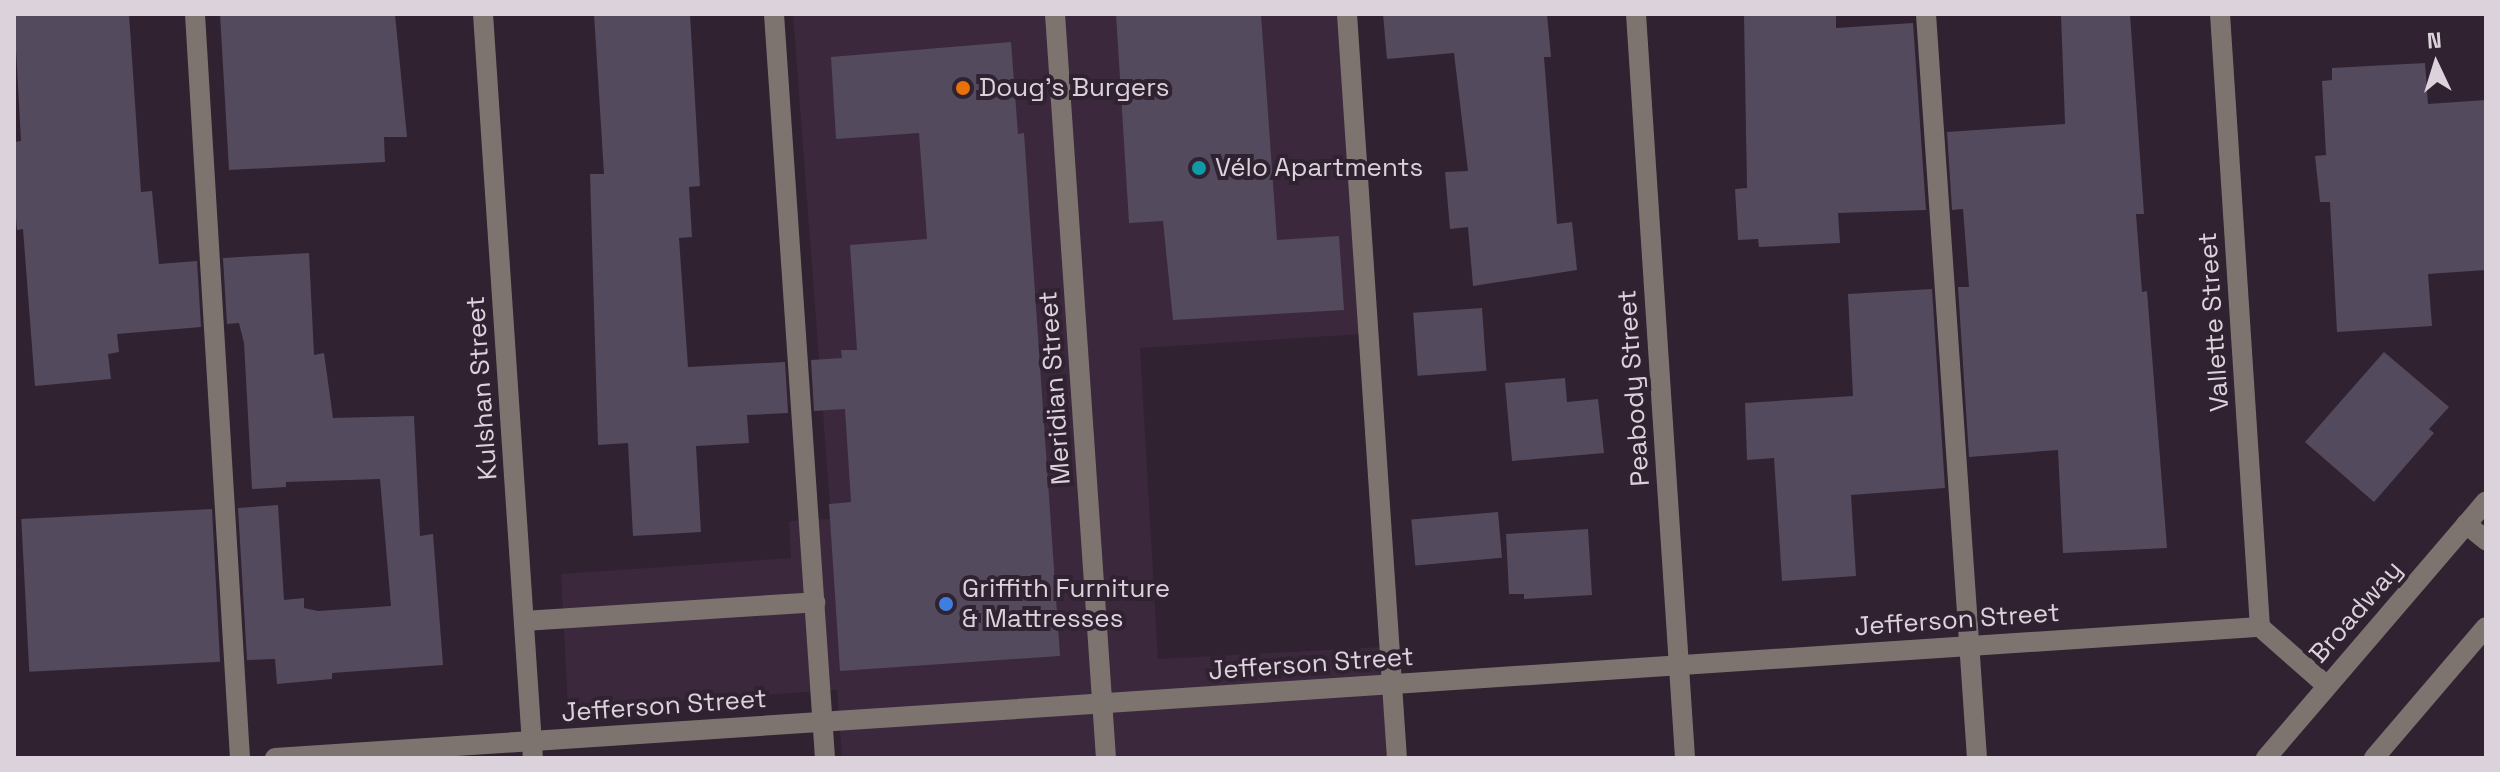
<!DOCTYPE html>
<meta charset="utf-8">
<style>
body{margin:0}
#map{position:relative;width:2500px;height:772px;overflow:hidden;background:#302231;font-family:"Space Grotesk",sans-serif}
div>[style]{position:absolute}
.built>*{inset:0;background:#3b283c}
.building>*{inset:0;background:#534a5e;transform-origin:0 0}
.minor>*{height:20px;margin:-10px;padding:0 10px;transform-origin:10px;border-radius:10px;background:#7e746f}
.dots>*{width:22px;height:22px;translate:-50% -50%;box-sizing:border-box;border:4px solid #302231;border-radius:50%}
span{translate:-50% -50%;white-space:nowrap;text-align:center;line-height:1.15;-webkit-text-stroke:8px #302231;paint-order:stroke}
.poi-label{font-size:26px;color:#dbd2db}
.left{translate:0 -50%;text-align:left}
.street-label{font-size:26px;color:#dbd2db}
.frame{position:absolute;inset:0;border:16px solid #dbd2db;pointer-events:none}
.north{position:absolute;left:2396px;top:24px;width:80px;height:80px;-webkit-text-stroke:6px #302231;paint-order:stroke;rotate:356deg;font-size:22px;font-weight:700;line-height:32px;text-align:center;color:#dbd2db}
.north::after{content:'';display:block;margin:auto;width:28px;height:36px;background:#dbd2db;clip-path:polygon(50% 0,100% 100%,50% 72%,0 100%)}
</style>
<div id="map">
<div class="built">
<i style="clip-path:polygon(793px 14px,1341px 14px,1363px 334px,1140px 348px,1158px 659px,1382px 647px,1390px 758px,842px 758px,837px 690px,568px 708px,561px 574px,791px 558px,789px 521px,831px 519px)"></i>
</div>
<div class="building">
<i style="clip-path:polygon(14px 14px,129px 14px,141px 192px,152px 191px,159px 264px,197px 261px,201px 327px,117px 334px,119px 352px,108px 354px,111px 379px,35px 386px,23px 229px,17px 230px,14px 197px,14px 142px,21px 141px)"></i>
<i style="clip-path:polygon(220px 14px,395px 14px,407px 137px,384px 137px,385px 162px,229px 170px)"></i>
<i style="clip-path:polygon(594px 14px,690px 14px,700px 186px,689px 187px,692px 237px,679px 238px,688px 367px,785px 362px,788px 413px,747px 415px,749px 443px,696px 446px,701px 532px,633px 536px,628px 443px,598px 445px,590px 174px,604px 174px)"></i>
<i style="clip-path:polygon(1116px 14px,1261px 14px,1277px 240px,1339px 236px,1344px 310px,1173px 320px,1163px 221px,1129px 223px)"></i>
<i style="clip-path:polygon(1383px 14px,1547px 14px,1551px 57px,1544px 57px,1557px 224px,1572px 222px,1577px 270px,1473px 286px,1468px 227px,1450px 229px,1445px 172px,1468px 171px,1454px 53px,1387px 59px)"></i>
<i style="clip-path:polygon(1744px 14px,1836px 14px,1836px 28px,1913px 23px,1926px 210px,1838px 213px,1840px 243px,1759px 247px,1758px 239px,1738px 240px,1735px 189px,1747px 188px)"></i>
<i style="clip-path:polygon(2061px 14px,2130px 14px,2144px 214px,2136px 214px,2142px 292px,2147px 291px,2167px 548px,2063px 553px,2058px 450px,1969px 457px,1958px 287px,1969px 287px,1963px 209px,1952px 210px,1947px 132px,2065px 124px)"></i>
<i style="clip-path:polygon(1011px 42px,1018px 134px,1024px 133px,1060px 656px,840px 671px,829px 504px,851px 502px,845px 409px,814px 411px,811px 360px,842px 358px,841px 350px,857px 350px,850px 245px,927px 239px,919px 133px,836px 139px,831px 57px)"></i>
<i style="clip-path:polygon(2425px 63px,2428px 104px,2486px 100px,2486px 270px,2428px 274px,2432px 326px,2337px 332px,2330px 202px,2320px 202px,2315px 156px,2326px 155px,2322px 81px,2332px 80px,2332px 68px)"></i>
<i style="clip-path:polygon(309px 253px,314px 355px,324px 353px,333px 418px,414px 416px,420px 536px,433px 534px,443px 665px,332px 673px,332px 679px,277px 684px,275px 659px,247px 660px,238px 508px,278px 505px,284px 600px,304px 598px,304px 608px,318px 611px,391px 606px,380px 479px,286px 482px,286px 487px,252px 489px,244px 343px,239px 323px,227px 324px,223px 258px)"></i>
<i style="clip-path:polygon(1932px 289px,1945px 488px,1851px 495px,1856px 576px,1782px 581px,1774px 458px,1747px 460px,1745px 403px,1853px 396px,1848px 294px)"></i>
<i style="left:1482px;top:308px;width:63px;height:69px;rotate:86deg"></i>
<i style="clip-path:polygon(2384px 352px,2449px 407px,2429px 429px,2434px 433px,2374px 502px,2305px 442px)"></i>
<i style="clip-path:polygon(1565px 378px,1567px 402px,1598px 399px,1604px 453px,1512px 461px,1505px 383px)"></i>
<i style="left:212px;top:509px;width:153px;height:191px;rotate:87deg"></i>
<i style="left:1498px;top:512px;width:46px;height:87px;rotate:85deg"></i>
<i style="clip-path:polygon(1588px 529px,1592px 595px,1524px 599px,1524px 594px,1509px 594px,1506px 534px)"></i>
</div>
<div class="minor">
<i style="left:195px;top:14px;width:745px;rotate:86.54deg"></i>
<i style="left:483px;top:14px;width:746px;rotate:86.16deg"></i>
<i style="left:774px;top:14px;width:746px;rotate:86.08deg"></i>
<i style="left:1055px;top:14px;width:746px;rotate:86.08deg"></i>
<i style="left:1347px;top:14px;width:746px;rotate:86.16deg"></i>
<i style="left:1636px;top:14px;width:746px;rotate:86.23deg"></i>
<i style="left:1926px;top:14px;width:746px;rotate:86.08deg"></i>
<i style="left:2220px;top:14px;width:614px;rotate:86.27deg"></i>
<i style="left:2466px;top:524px;width:26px;rotate:39deg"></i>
<i style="left:524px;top:621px;width:292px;rotate:-3.7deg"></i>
<i style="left:275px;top:758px;width:1989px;rotate:-3.78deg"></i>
<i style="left:2260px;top:627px;width:89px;rotate:41.4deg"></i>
<i style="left:2266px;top:758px;width:338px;rotate:-49.4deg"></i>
<i style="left:2374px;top:758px;width:172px;rotate:-49.5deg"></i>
</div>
<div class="dots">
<i style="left:963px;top:88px;background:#e8710a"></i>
<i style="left:1199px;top:168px;background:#0f9aa8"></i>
<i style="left:946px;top:604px;background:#3f7fe0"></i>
</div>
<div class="poi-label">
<span class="left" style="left:979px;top:88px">Doug's Burgers</span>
<span class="left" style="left:1215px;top:168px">Vélo Apartments</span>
<span class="left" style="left:962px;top:604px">Griffith Furniture<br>&amp; Mattresses</span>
</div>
<div class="street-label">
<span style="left:2214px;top:322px;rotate:-94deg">Vallette Street</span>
<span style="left:482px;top:388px;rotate:-94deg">Kulshan Street</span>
<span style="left:1055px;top:388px;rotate:-94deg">Meridian Street</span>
<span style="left:1634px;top:388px;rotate:-94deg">Peabody Street</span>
<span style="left:2356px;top:612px;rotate:-49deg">Broadway</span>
<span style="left:1957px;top:620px;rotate:-4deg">Jefferson Street</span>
<span style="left:1311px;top:664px;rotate:-4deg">Jefferson Street</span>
<span style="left:664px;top:706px;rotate:-4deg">Jefferson Street</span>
</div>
<div class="frame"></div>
<div class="north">N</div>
</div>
